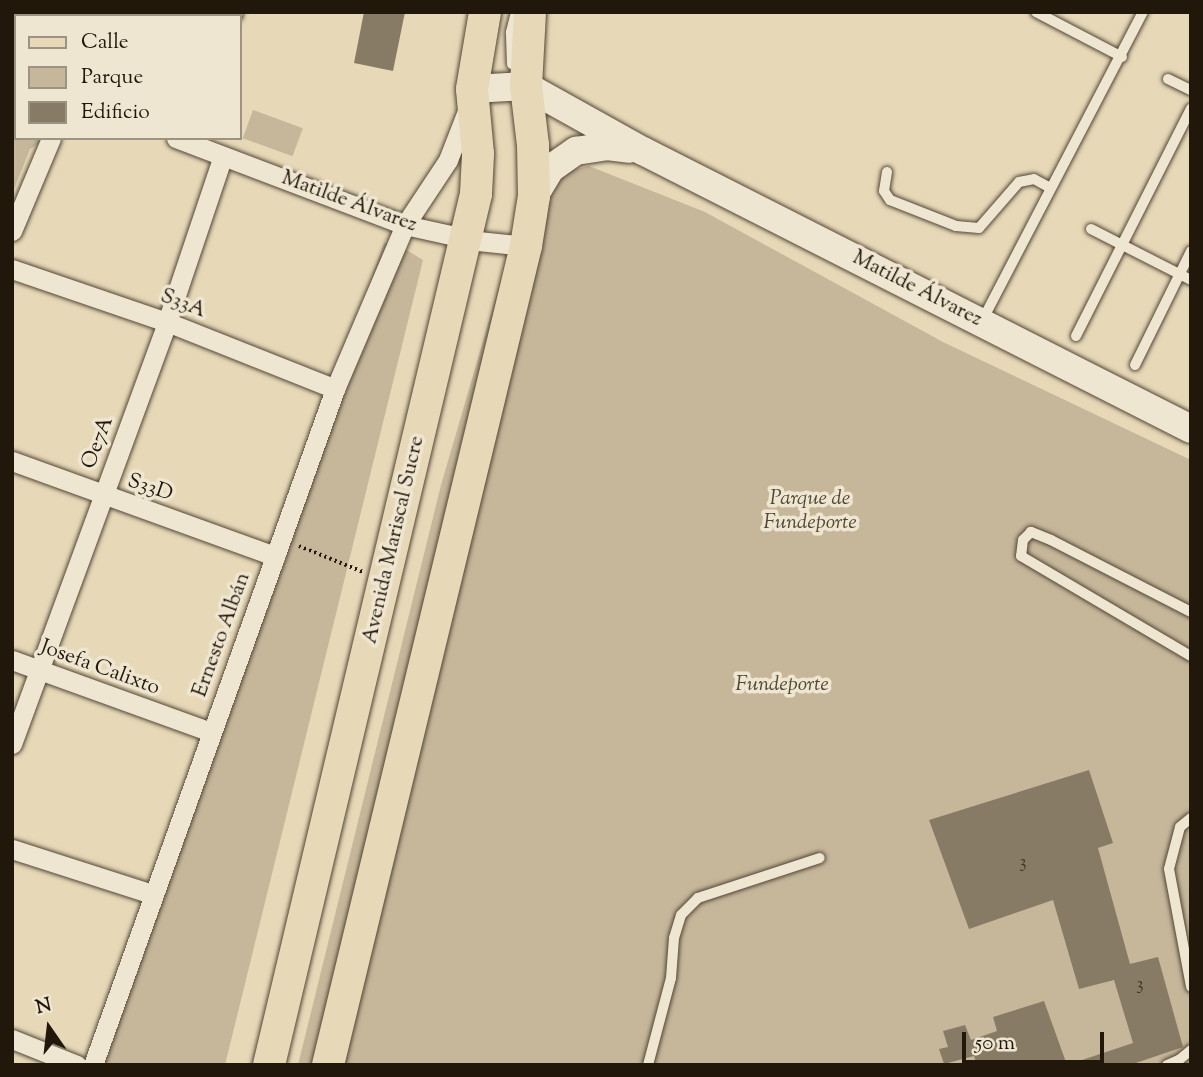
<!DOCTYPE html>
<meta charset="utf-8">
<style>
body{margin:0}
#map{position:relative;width:1203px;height:1077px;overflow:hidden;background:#e7d8b8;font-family:"Sorts Mill Goudy",serif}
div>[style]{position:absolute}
.green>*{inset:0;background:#c6b79b;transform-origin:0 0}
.building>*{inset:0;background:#887b65}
.path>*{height:3.5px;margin-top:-1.75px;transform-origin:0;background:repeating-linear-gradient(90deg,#22170b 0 2px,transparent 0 5.5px)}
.roads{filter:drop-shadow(0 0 2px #534736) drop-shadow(0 0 2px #534736)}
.lane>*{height:10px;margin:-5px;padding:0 5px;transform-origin:5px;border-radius:5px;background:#efe6d1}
.street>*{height:19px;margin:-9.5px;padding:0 9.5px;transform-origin:9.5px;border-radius:9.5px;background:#efe6d1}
.secondary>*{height:28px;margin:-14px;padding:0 14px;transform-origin:14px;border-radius:14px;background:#efe6d1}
.primary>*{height:32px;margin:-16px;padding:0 16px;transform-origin:16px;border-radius:16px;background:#e7d8b8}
span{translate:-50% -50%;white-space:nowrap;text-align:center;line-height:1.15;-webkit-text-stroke:7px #efe6d1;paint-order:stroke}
.number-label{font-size:18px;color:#3c3022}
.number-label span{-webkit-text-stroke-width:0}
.street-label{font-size:21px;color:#22170b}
.park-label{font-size:21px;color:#534736;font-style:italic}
.frame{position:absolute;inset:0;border:14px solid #22170b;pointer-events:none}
.legend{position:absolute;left:14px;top:14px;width:228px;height:126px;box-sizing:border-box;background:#efe6d1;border:2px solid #9d9382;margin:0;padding:9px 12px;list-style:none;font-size:21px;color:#22170b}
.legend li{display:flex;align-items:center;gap:14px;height:35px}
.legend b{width:35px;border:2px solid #9d9382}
.north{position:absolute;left:14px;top:993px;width:70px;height:70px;-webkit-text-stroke:5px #efe6d1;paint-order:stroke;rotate:346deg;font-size:19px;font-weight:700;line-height:28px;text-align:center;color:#22170b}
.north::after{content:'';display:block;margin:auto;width:24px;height:32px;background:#22170b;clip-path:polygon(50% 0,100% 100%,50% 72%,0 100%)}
.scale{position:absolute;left:962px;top:1032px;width:142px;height:32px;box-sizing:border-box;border:4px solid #22170b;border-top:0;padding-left:9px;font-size:21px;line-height:24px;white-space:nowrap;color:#22170b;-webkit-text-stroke:5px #efe6d1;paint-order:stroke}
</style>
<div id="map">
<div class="green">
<i style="clip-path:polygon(12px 92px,16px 93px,16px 138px,48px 138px,30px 149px,12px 194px)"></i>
<i style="left:253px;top:110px;width:53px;height:30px;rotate:20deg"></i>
<i style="clip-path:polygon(589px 166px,705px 212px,943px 342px,1191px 460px,1191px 1065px,298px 1065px,441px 485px,500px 283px,530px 208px,553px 175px)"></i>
<i style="clip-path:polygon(384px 243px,398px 245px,423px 260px,225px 1065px,96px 1065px)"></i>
</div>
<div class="building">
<i style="clip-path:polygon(364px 12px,405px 12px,393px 71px,354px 63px)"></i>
<i style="clip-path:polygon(1089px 770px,1113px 843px,1098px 848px,1130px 964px,1158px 957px,1183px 1047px,1130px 1065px,1077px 1065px,1076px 1062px,1133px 1043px,1114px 980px,1079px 989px,1053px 900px,969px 929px,929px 820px)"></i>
<i style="clip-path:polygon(1044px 1001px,1067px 1065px,977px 1065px,974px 1056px,944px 1064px,939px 1049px,948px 1047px,943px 1031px,965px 1025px,971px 1040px,997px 1031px,993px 1017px)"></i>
</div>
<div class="path">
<i style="left:299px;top:546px;width:69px;rotate:22.1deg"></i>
</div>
<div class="roads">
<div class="lane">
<i style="left:1036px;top:12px;width:97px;rotate:27.6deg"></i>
<i style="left:237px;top:16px;width:4px;rotate:-76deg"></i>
<i style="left:512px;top:64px;width:32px;rotate:-92deg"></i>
<i style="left:511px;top:32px;width:21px;rotate:-76deg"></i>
<i style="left:1168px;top:79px;width:25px;rotate:26deg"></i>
<i style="left:887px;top:172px;width:19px;rotate:99deg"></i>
<i style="left:884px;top:191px;width:11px;rotate:56deg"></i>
<i style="left:890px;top:200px;width:71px;rotate:21.5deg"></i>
<i style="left:956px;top:226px;width:23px;rotate:5deg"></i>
<i style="left:979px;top:228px;width:61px;rotate:-49deg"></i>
<i style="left:1019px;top:182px;width:15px;rotate:-11deg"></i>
<i style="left:1034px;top:179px;width:18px;rotate:29deg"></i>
<i style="left:1091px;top:229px;width:112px;rotate:27deg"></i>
<i style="left:982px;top:321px;width:348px;rotate:-62.5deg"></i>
<i style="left:1076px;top:336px;width:255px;rotate:-63.2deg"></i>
<i style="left:1135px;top:365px;width:127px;rotate:-63.8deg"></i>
<i style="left:1191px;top:612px;width:157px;rotate:-152.8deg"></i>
<i style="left:1051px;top:540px;width:22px;rotate:-158deg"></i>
<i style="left:1031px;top:532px;width:11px;rotate:135deg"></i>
<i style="left:1023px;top:540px;width:16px;rotate:97deg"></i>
<i style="left:1021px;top:556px;width:197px;rotate:30.5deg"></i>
<i style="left:1191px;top:818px;width:14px;rotate:141deg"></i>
<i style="left:1180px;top:827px;width:43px;rotate:104.7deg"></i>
<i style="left:1169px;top:869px;width:120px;rotate:79.4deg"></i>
<i style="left:648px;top:1065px;width:90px;rotate:-75.2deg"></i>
<i style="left:671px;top:978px;width:40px;rotate:-85.7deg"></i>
<i style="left:674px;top:938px;width:24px;rotate:-73deg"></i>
<i style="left:681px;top:915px;width:24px;rotate:-45deg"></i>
<i style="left:698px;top:898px;width:128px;rotate:-18.2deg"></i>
<i style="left:1167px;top:1065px;width:13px;rotate:-23deg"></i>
<i style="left:1179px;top:1060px;width:16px;rotate:-40deg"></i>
</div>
<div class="street">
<i style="left:12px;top:75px;width:4px;rotate:27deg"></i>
<i style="left:176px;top:138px;width:245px;rotate:20.8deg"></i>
<i style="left:405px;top:225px;width:75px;rotate:12.4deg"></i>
<i style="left:478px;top:241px;width:48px;rotate:5.9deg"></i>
<i style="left:12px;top:231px;width:101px;rotate:-67.2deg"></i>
<i style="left:12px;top:269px;width:164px;rotate:18.9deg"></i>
<i style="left:167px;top:322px;width:181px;rotate:21.7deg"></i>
<i style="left:12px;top:461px;width:280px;rotate:19.9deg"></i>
<i style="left:12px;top:660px;width:212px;rotate:19.9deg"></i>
<i style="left:12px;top:744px;width:450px;rotate:-69.8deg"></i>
<i style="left:167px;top:322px;width:175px;rotate:-71.4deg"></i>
<i style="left:12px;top:849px;width:147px;rotate:17.8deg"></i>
<i style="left:12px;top:1039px;width:70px;rotate:21.8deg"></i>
<i style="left:93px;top:1065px;width:718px;rotate:-70.3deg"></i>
<i style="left:335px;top:389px;width:178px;rotate:-66.9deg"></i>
<i style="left:405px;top:225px;width:78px;rotate:-56.5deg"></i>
<i style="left:448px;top:160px;width:53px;rotate:-68.8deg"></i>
</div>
<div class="secondary">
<i style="left:472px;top:89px;width:54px;rotate:-3.2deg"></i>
<i style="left:526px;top:86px;width:134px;rotate:29.1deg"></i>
<i style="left:643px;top:151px;width:614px;rotate:26.9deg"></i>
<i style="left:534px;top:196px;width:31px;rotate:-59deg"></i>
<i style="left:550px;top:169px;width:32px;rotate:-35deg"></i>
<i style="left:576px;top:151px;width:31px;rotate:-9deg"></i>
<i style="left:607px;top:146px;width:23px;rotate:7deg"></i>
</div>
<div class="primary">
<i style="left:269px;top:1065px;width:895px;rotate:-76.63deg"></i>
<i style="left:476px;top:194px;width:40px;rotate:-87.1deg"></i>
<i style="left:478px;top:154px;width:65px;rotate:-95.3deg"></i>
<i style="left:472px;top:89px;width:78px;rotate:-80.4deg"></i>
<i style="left:328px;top:1065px;width:843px;rotate:-76.41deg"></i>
<i style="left:526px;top:246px;width:51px;rotate:-80.9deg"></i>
<i style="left:534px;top:196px;width:51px;rotate:-91.1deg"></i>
<i style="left:533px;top:145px;width:59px;rotate:-96.8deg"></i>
<i style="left:526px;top:86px;width:74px;rotate:-86.9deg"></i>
</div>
</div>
<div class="number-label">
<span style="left:1023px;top:863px">3</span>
<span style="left:1140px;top:985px">3</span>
</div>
<div class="street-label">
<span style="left:349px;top:202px;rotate:20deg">Matilde Álvarez</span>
<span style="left:917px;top:289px;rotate:27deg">Matilde Álvarez</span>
<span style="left:183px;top:304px;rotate:21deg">S33A</span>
<span style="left:98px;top:443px;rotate:-69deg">Oe7A</span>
<span style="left:150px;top:488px;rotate:19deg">S33D</span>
<span style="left:394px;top:540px;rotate:-77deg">Avenida Mariscal Sucre</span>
<span style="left:222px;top:635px;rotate:-70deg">Ernesto Albán</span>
<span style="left:100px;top:668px;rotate:20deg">Josefa Calixto</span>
</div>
<div class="park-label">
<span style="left:810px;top:511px">Parque de<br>Fundeporte</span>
<span style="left:782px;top:685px">Fundeporte</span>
</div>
<div class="frame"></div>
<ul class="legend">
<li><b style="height:9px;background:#e7d8b8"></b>Calle</li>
<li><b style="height:19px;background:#c6b79b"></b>Parque</li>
<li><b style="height:19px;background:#887b65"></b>Edificio</li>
</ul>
<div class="north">N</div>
<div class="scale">50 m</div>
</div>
